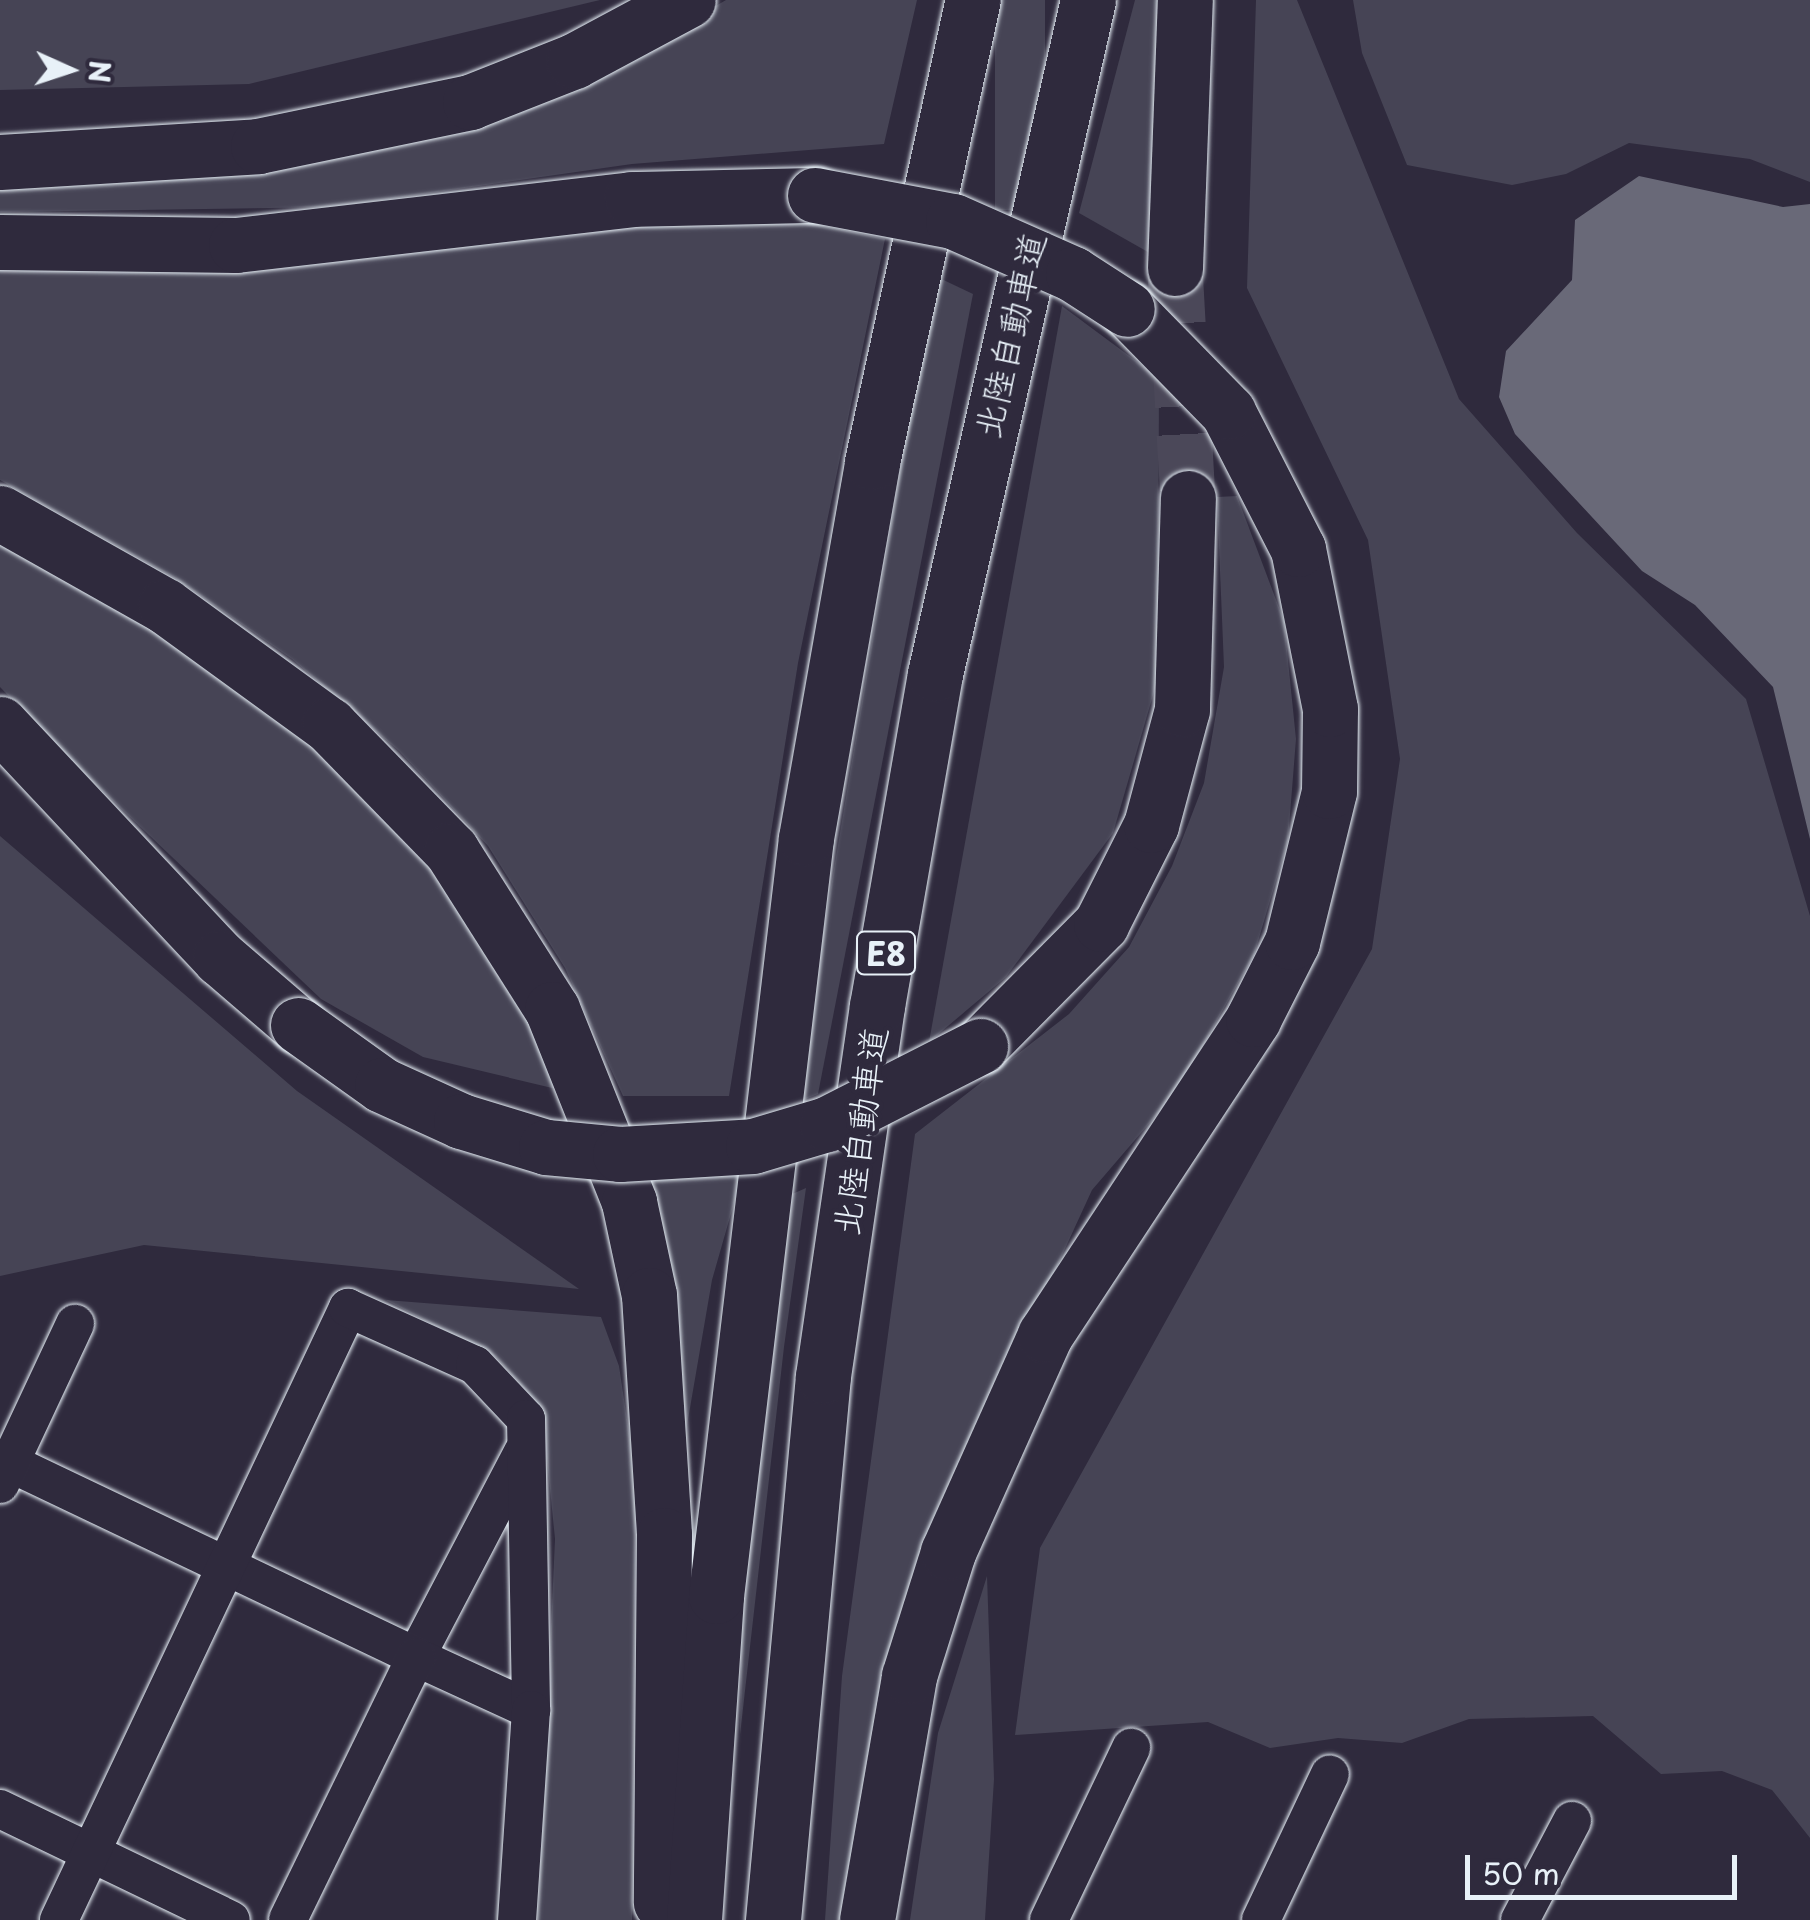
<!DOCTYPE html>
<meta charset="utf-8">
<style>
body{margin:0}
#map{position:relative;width:1810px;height:1920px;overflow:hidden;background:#2f2a3d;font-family:"Playpen Sans","Klee One",sans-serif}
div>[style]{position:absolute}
.green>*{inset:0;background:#464455;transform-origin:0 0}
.water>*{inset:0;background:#696978}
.motorway-tunnel>*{height:55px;margin-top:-27.5px;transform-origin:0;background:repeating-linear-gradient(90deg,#4b4859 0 55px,transparent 0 83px)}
.roads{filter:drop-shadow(0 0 2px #e8f1f8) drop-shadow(0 0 2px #e8f1f8)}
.minor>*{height:38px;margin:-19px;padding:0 19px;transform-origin:19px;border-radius:19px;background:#2f2a3d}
.motorway>*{height:55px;margin:-27.5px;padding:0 27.5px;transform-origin:27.5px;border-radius:27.5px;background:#2f2a3d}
.bridges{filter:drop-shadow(0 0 2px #e8f1f8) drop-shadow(0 0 2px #e8f1f8)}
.motorway-bridge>*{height:55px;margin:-27.5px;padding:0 27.5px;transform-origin:27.5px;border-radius:27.5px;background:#2f2a3d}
span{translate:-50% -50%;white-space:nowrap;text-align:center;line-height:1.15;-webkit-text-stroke:9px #2f2a3d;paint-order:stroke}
.shield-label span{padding:2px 8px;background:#2f2a3d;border:2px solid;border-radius:8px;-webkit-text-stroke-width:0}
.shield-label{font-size:32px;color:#e8f1f8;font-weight:700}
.street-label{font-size:35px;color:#e8f1f8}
.north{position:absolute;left:20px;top:20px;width:100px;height:100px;-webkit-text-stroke:8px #2f2a3d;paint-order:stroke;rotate:93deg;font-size:28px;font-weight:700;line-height:40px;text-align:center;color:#e8f1f8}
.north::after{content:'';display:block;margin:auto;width:35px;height:45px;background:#e8f1f8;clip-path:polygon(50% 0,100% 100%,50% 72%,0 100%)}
.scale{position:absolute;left:1465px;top:1855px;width:272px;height:45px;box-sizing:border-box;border:5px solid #e8f1f8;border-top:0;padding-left:12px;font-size:30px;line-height:35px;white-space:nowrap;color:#e8f1f8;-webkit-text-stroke:8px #2f2a3d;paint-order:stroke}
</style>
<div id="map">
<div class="green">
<i style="clip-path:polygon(0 0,600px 0,249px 84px,0 90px)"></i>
<i style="clip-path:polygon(726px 0,917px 0,884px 144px,632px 164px,333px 207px,0 212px,0 183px,154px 177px,413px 143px,580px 85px)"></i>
<i style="left:995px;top:0;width:50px;height:210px"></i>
<i style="clip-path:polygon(1135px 0,1163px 0,1155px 256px,1079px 213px)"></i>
<i style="clip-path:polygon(1256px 0,1297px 0,1459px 399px,1577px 533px,1746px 699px,1810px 916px,1810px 1838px,1772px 1790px,1722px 1771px,1661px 1774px,1593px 1716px,1469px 1719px,1402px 1743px,1338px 1738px,1270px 1748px,1208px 1722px,1015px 1735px,1040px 1548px,1372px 949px,1400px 759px,1368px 540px,1247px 288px)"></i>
<i style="clip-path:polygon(1353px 0,1810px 0,1810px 182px,1750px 159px,1629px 143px,1566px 174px,1512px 185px,1407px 165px,1362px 53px)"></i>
<i style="clip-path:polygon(762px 213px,885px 239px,798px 663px,729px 1096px,623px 1096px,565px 968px,488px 846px,399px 751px,292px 659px,175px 578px,0 480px,0 261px)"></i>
<i style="clip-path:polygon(933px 275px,973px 294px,818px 1094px,795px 1103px)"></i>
<i style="clip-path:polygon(1062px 306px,1159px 378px,1158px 678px,1113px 833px,1006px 977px,929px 1042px)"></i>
<i style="clip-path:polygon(1237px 496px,1284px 621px,1296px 739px,1288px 840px,1254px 955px,1177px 1091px,1092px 1190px,950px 1499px,852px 1920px,825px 1920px,842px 1676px,915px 1134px,1069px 1014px,1129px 947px,1172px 866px,1204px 783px,1224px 667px,1217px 497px)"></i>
<i style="clip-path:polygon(0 539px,83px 582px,259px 699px,392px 819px,471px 915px,569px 1092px,423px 1057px,321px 999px,65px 755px,0 687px)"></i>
<i style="clip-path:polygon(0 836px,297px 1091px,579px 1289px,144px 1245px,0 1276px)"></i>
<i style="clip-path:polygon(742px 1175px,712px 1280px,685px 1437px,643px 1177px)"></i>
<i style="clip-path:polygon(806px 1188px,784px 1347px,740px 1735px,743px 1528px,774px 1202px)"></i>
<i style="clip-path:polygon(386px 1300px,601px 1317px,619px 1366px,636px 1480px,632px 1920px,538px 1920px,555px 1539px,542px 1408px,496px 1357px)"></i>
<i style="clip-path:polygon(987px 1576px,994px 1779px,985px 1920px,910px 1920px,938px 1733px)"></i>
</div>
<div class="water">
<i style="clip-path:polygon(1639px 176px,1783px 207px,1810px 204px,1810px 839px,1773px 687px,1695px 605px,1642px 571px,1515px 434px,1499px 397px,1506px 351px,1572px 280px,1575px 220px)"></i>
</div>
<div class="motorway-tunnel">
<i style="left:1175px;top:268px;width:230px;rotate:86.8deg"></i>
</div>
<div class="roads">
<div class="minor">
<i style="left:523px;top:1452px;width:231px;rotate:117.6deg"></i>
<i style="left:416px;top:1657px;width:127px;rotate:24.7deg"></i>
<i style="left:10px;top:1463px;width:450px;rotate:25.5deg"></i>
<i style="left:416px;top:1657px;width:292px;rotate:116deg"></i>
<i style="left:0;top:1484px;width:177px;rotate:-64.9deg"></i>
<i style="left:0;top:1809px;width:256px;rotate:25.7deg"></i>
<i style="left:59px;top:1920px;width:677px;rotate:-64.72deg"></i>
<i style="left:348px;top:1308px;width:139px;rotate:24.2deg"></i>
<i style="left:475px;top:1365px;width:74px;rotate:46.6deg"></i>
<i style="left:526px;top:1419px;width:291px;rotate:89deg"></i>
<i style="left:531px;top:1710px;width:210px;rotate:93.8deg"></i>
<i style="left:1049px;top:1920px;width:191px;rotate:-64.5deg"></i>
<i style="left:1261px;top:1920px;width:161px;rotate:-64.7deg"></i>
<i style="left:1520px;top:1920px;width:112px;rotate:-62.3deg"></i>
</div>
<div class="motorway">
<i style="left:0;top:162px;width:258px;rotate:-3.5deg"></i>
<i style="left:258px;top:146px;width:217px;rotate:-11.7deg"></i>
<i style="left:470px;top:102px;width:112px;rotate:-21.5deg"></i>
<i style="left:574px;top:61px;width:129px;rotate:-28.2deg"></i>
<i style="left:0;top:242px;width:236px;rotate:0.7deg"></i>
<i style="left:236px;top:245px;width:399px;rotate:-6.6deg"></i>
<i style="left:632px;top:199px;width:183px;rotate:-1.3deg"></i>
<i style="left:1175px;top:268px;width:268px;rotate:-87.9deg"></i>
<i style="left:0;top:513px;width:189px;rotate:29.4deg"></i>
<i style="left:165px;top:606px;width:203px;rotate:36deg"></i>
<i style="left:329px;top:725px;width:175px;rotate:45.7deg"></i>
<i style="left:451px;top:850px;width:188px;rotate:57.6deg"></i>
<i style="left:552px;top:1009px;width:208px;rotate:68.2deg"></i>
<i style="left:629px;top:1202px;width:95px;rotate:77.9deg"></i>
<i style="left:649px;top:1295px;width:240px;rotate:86.4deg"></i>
<i style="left:664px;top:1535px;width:367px;rotate:90.5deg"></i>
<i style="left:0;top:724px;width:321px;rotate:46.8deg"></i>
<i style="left:220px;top:958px;width:103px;rotate:40.7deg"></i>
<i style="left:980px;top:1046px;width:172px;rotate:-45.2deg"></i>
<i style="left:1101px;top:924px;width:111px;rotate:-63.2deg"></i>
<i style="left:1151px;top:825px;width:120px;rotate:-75deg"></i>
<i style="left:1182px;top:709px;width:211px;rotate:-88.4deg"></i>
<i style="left:694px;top:1920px;width:325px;rotate:-86.1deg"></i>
<i style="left:716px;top:1596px;width:763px;rotate:-83.23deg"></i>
<i style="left:806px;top:838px;width:382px;rotate:-80deg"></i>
<i style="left:872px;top:462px;width:473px;rotate:-77.7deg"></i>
<i style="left:773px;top:1920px;width:546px;rotate:-84.75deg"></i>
<i style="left:823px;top:1376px;width:374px;rotate:-81.7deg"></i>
<i style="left:877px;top:1006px;width:337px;rotate:-80.1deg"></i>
<i style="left:935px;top:674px;width:691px;rotate:-77.21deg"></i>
<i style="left:867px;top:1920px;width:248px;rotate:-80.2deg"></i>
<i style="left:909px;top:1676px;width:130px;rotate:-72.5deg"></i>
<i style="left:948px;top:1552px;width:238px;rotate:-65.9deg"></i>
<i style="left:1045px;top:1335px;width:378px;rotate:-56.6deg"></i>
<i style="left:1253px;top:1019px;width:86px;rotate:-63.1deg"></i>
<i style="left:1292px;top:942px;width:155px;rotate:-76.2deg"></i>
<i style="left:1329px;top:791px;width:82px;rotate:-89.3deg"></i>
<i style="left:1330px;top:709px;width:163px;rotate:-101.3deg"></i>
<i style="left:1298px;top:549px;width:154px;rotate:-117.1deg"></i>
<i style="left:1228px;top:412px;width:144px;rotate:-134.4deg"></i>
</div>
</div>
<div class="bridges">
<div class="motorway-bridge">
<i style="left:815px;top:195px;width:140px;rotate:10.7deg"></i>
<i style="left:953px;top:221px;width:131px;rotate:23.8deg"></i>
<i style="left:1073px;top:274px;width:64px;rotate:32.9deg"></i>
<i style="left:298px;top:1025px;width:103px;rotate:35.5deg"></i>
<i style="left:382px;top:1085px;width:87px;rotate:24.5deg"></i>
<i style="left:461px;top:1121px;width:89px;rotate:17deg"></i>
<i style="left:546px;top:1147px;width:74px;rotate:5.4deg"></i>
<i style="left:620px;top:1154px;width:133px;rotate:-3.4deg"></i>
<i style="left:753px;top:1146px;width:77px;rotate:-16.6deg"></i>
<i style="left:827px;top:1124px;width:172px;rotate:-27deg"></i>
</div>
</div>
<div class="shield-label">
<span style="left:886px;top:953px">E8</span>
</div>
<div class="street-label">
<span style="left:1009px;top:335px;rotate:-77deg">北陸自動車道</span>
<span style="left:859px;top:1131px;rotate:-82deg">北陸自動車道</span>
</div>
<div class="north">N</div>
<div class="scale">50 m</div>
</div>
